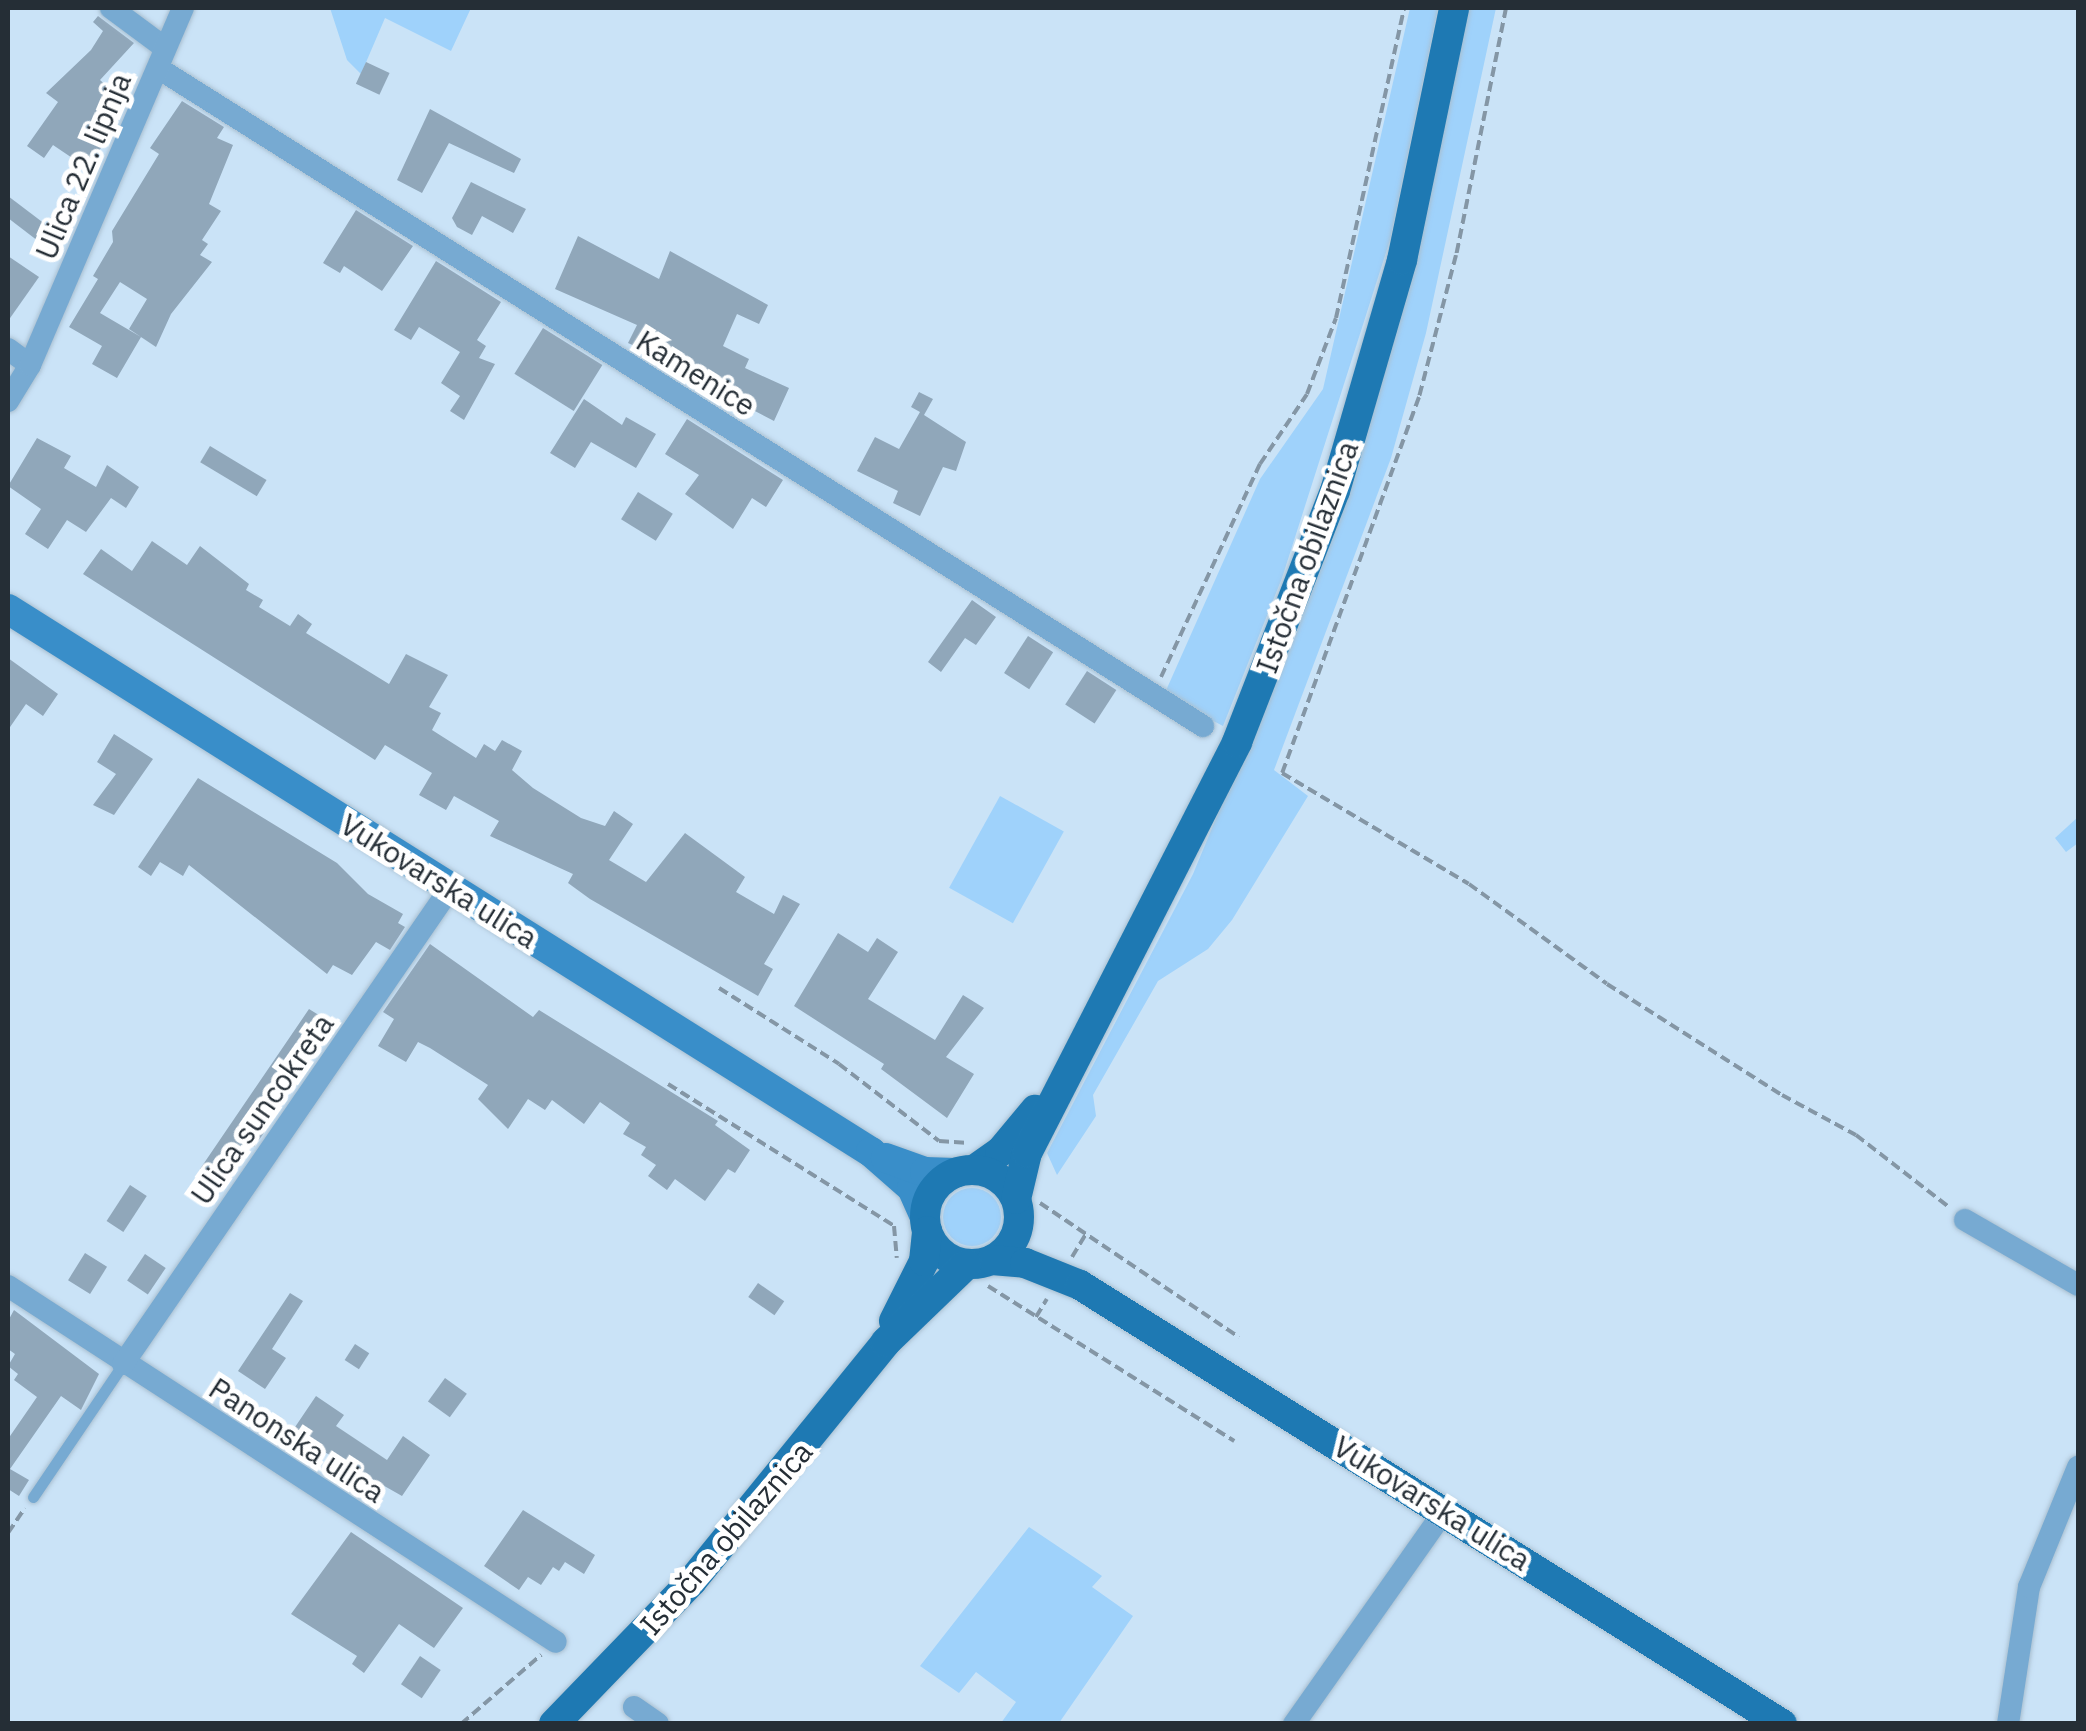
<!DOCTYPE html>
<meta charset="utf-8">
<style>
body{margin:0}
#map{position:relative;width:2086px;height:1731px;overflow:hidden;background:#cae3f7;font-family:"IBM Plex Sans",sans-serif}
div>[style]{position:absolute}
.green>*{inset:0;background:#9fd2fb;transform-origin:0 0}
.round{border-radius:50%}
.building>*{inset:0;background:#90a7ba;transform-origin:0 0}
.path>*{height:4px;margin-top:-2px;transform-origin:0;background:repeating-linear-gradient(90deg,#8496a5 0 10px,transparent 0 15px)}
.roads{filter:drop-shadow(0 0 2px #a9bfd0) drop-shadow(0 0 2px #a9bfd0)}
.lane>*{height:11px;margin:-5.5px;padding:0 5.5px;transform-origin:5.5px;border-radius:5.5px;background:#77aad2}
.street>*{height:22px;margin:-11px;padding:0 11px;transform-origin:11px;border-radius:11px;background:#77aad2}
.secondary>*{height:30px;margin:-15px;padding:0 15px;transform-origin:15px;border-radius:15px;background:#398ec9}
.primary>*{height:30px;margin:-15px;padding:0 15px;transform-origin:15px;border-radius:15px;background:#1e79b3}
.primary>.ring{margin:-15px;padding:0;box-sizing:content-box;background:none;border:30px solid #1e79b3;border-radius:50%}
span{translate:-50% -50%;white-space:nowrap;text-align:center;line-height:1.15;-webkit-text-stroke:10px #fff;paint-order:stroke}
.street-label{font-size:30px;color:#252e36}
.frame{position:absolute;inset:0;border:10px solid #252e36;pointer-events:none}
</style>
<div id="map">
<div class="green">
<i style="clip-path:polygon(330px 8px,471px 8px,451px 51px,385px 18px,361px 74px,347px 60px)"></i>
<i style="clip-path:polygon(1410px 8px,1438px 8px,1390px 240px,1282px 578px,1223px 726px,1164px 695px,1260px 479px,1323px 389px)"></i>
<i style="clip-path:polygon(1466px 8px,1496px 8px,1426px 333px,1391px 458px,1274px 770px,1308px 796px,1232px 920px,1208px 949px,1158px 981px,1093px 1095px,1096px 1116px,1057px 1175px,1047px 1153px,1193px 874px,1342px 514px)"></i>
<i style="left:1000px;top:796px;width:73px;height:105px;rotate:29deg"></i>
<i style="clip-path:polygon(2078px 817px,2078px 843px,2066px 852px,2055px 838px)"></i>
<i class="round" style="left:943px;top:1188px;width:58px;height:58px"></i>
<i style="clip-path:polygon(1029px 1527px,1102px 1576px,1092px 1587px,1133px 1616px,1059px 1723px,1001px 1723px,1016px 1702px,976px 1672px,959px 1693px,920px 1666px)"></i>
</div>
<div class="building">
<i style="clip-path:polygon(98px 16px,134px 43px,100px 80px,122px 100px,92px 133px,105px 142px,87px 168px,53px 145px,44px 158px,27px 146px,58px 102px,46px 93px,91px 50px,103px 31px,93px 22px)"></i>
<i style="left:366px;top:62px;width:26px;height:24px;rotate:25deg"></i>
<i style="clip-path:polygon(182px 101px,224px 127px,217px 138px,233px 145px,209px 204px,221px 211px,202px 240px,208px 244px,200px 255px,212px 262px,171px 314px,156px 347px,129px 329px,147px 299px,120px 282px,100px 313px,141px 337px,117px 378px,92px 364px,102px 346px,69px 327px,98px 279px,93px 276px,113px 242px,112px 231px,159px 154px,150px 148px)"></i>
<i style="clip-path:polygon(430px 109px,521px 159px,514px 173px,449px 143px,422px 193px,397px 180px)"></i>
<i style="clip-path:polygon(471px 182px,526px 209px,513px 233px,482px 216px,472px 235px,457px 227px,452px 218px)"></i>
<i style="clip-path:polygon(8px 196px,66px 240px,55px 254px,8px 218px)"></i>
<i style="clip-path:polygon(356px 210px,413px 246px,382px 291px,344px 266px,340px 273px,323px 263px)"></i>
<i style="clip-path:polygon(578px 236px,659px 279px,670px 251px,768px 305px,759px 324px,737px 314px,723px 346px,749px 359px,745px 368px,789px 388px,774px 421px,707px 386px,710px 380px,628px 343px,637px 325px,555px 289px)"></i>
<i style="clip-path:polygon(8px 256px,39px 277px,8px 321px)"></i>
<i style="clip-path:polygon(436px 261px,501px 302px,477px 340px,486px 346px,479px 358px,495px 364px,464px 420px,450px 411px,460px 396px,441px 383px,460px 352px,419px 327px,411px 340px,394px 330px)"></i>
<i style="left:543px;top:328px;width:70px;height:54px;rotate:32deg"></i>
<i style="clip-path:polygon(919px 392px,933px 399px,924px 415px,966px 442px,956px 471px,943px 467px,920px 516px,893px 503px,898px 491px,857px 471px,875px 437px,899px 449px,920px 412px,911px 407px)"></i>
<i style="clip-path:polygon(584px 399px,622px 425px,626px 417px,656px 434px,636px 468px,591px 442px,575px 468px,550px 453px)"></i>
<i style="clip-path:polygon(687px 419px,783px 480px,766px 507px,752px 498px,733px 529px,685px 494px,699px 475px,665px 454px)"></i>
<i style="clip-path:polygon(37px 438px,71px 456px,64px 468px,96px 487px,107px 465px,139px 487px,126px 508px,111px 498px,86px 532px,67px 520px,48px 549px,25px 534px,41px 509px,8px 486px)"></i>
<i style="left:210px;top:446px;width:66px;height:19px;rotate:31deg"></i>
<i style="left:638px;top:492px;width:41px;height:32px;rotate:32deg"></i>
<i style="clip-path:polygon(152px 541px,187px 565px,200px 546px,249px 584px,246px 590px,263px 600px,259px 607px,290px 626px,298px 614px,312px 624px,306px 633px,389px 684px,406px 654px,448px 675px,429px 707px,441px 713px,432px 730px,476px 758px,484px 744px,495px 751px,502px 740px,522px 751px,512px 770px,533px 788px,581px 818px,605px 826px,614px 811px,633px 824px,609px 860px,646px 882px,685px 833px,745px 877px,736px 892px,774px 914px,783px 895px,800px 904px,764px 964px,773px 969px,758px 996px,590px 899px,568px 883px,573px 874px,490px 836px,499px 821px,454px 796px,446px 810px,419px 795px,432px 773px,385px 745px,375px 760px,83px 574px,101px 549px,132px 571px)"></i>
<i style="clip-path:polygon(972px 600px,996px 617px,976px 645px,965px 638px,941px 672px,928px 662px)"></i>
<i style="left:1028px;top:636px;width:30px;height:44px;rotate:33deg"></i>
<i style="clip-path:polygon(8px 658px,58px 694px,43px 716px,26px 704px,8px 730px)"></i>
<i style="left:1087px;top:671px;width:35px;height:40px;rotate:33deg"></i>
<i style="clip-path:polygon(114px 734px,153px 759px,114px 815px,93px 805px,116px 774px,97px 762px)"></i>
<i style="clip-path:polygon(198px 778px,337px 863px,368px 894px,403px 914px,398px 923px,405px 927px,390px 950px,376px 942px,352px 975px,333px 965px,327px 974px,189px 865px,183px 876px,160px 862px,151px 876px,138px 867px)"></i>
<i style="clip-path:polygon(838px 933px,868px 952px,877px 938px,898px 952px,868px 999px,935px 1040px,963px 995px,984px 1008px,946px 1057px,974px 1074px,947px 1118px,881px 1069px,884px 1064px,794px 1006px)"></i>
<i style="clip-path:polygon(430px 944px,533px 1017px,539px 1010px,718px 1121px,715px 1125px,750px 1150px,735px 1173px,728px 1169px,705px 1201px,675px 1179px,667px 1190px,648px 1176px,656px 1165px,641px 1155px,646px 1147px,623px 1134px,630px 1123px,600px 1102px,584px 1124px,552px 1100px,545px 1110px,528px 1099px,508px 1129px,478px 1099px,488px 1085px,430px 1048px,418px 1042px,406px 1062px,378px 1046px,394px 1019px,383px 1012px)"></i>
<i style="clip-path:polygon(309px 1009px,330px 1022px,262px 1117px,271px 1123px,254px 1147px,249px 1144px,240px 1158px,233px 1154px,217px 1180px,200px 1169px)"></i>
<i style="left:130px;top:1185px;width:20px;height:43px;rotate:33deg"></i>
<i style="left:85px;top:1253px;width:26px;height:32px;rotate:32deg"></i>
<i style="left:145px;top:1254px;width:25px;height:32px;rotate:34deg"></i>
<i style="left:758px;top:1283px;width:32px;height:17px;rotate:35deg"></i>
<i style="clip-path:polygon(290px 1293px,303px 1301px,272px 1349px,286px 1358px,265px 1389px,238px 1371px)"></i>
<i style="clip-path:polygon(14px 1310px,99px 1374px,81px 1410px,61px 1396px,10px 1469px,29px 1480px,19px 1496px,8px 1489px,8px 1439px,37px 1397px,14px 1380px,18px 1374px,8px 1366px,15px 1354px,8px 1349px,8px 1321px)"></i>
<i style="left:355px;top:1344px;width:17px;height:19px;rotate:33deg"></i>
<i style="left:445px;top:1378px;width:27px;height:29px;rotate:36deg"></i>
<i style="clip-path:polygon(316px 1396px,344px 1415px,336px 1426px,387px 1460px,403px 1436px,430px 1455px,402px 1496px,291px 1433px)"></i>
<i style="clip-path:polygon(523px 1510px,595px 1555px,584px 1574px,565px 1562px,559px 1571px,553px 1567px,541px 1585px,528px 1577px,519px 1590px,484px 1566px)"></i>
<i style="clip-path:polygon(351px 1532px,463px 1608px,434px 1648px,399px 1624px,364px 1673px,352px 1664px,357px 1656px,291px 1614px)"></i>
<i style="left:420px;top:1656px;width:25px;height:34px;rotate:34deg"></i>
</div>
<div class="path">
<i style="left:1506px;top:8px;width:252px;rotate:101.4deg"></i>
<i style="left:1456px;top:255px;width:147px;rotate:104.6deg"></i>
<i style="left:1419px;top:397px;width:400px;rotate:110deg"></i>
<i style="left:1282px;top:773px;width:217px;rotate:30.7deg"></i>
<i style="left:1469px;top:884px;width:170px;rotate:35.9deg"></i>
<i style="left:1607px;top:984px;width:207px;rotate:32.4deg"></i>
<i style="left:1782px;top:1095px;width:84px;rotate:28.4deg"></i>
<i style="left:1856px;top:1135px;width:119px;rotate:37.8deg"></i>
<i style="left:1161px;top:677px;width:235px;rotate:-65.1deg"></i>
<i style="left:1260px;top:464px;width:84px;rotate:-56.1deg"></i>
<i style="left:1307px;top:394px;width:81px;rotate:-69.1deg"></i>
<i style="left:1336px;top:318px;width:317px;rotate:-77.6deg"></i>
<i style="left:719px;top:988px;width:142px;rotate:32.3deg"></i>
<i style="left:839px;top:1064px;width:126px;rotate:37.6deg"></i>
<i style="left:939px;top:1141px;width:26px;rotate:4deg"></i>
<i style="left:668px;top:1084px;width:267px;rotate:32.1deg"></i>
<i style="left:894px;top:1226px;width:32px;rotate:85deg"></i>
<i style="left:1040px;top:1203px;width:240px;rotate:34deg"></i>
<i style="left:1072px;top:1257px;width:26px;rotate:-59deg"></i>
<i style="left:988px;top:1286px;width:291px;rotate:32.2deg"></i>
<i style="left:1036px;top:1317px;width:21px;rotate:-59deg"></i>
<i style="left:8px;top:1533px;width:30px;rotate:-56deg"></i>
<i style="left:461px;top:1724px;width:106px;rotate:-40.8deg"></i>
</div>
<div class="roads">
<div class="lane">
<i style="left:33px;top:1497px;width:161px;rotate:-55.9deg"></i>
</div>
<div class="street">
<i style="left:111px;top:8px;width:67px;rotate:36.5deg"></i>
<i style="left:158px;top:68px;width:1235px;rotate:32.2deg"></i>
<i style="left:8px;top:349px;width:27px;rotate:36deg"></i>
<i style="left:8px;top:401px;width:42px;rotate:-58.6deg"></i>
<i style="left:30px;top:365px;width:388px;rotate:-66.8deg"></i>
<i style="left:1965px;top:1220px;width:130px;rotate:29.9deg"></i>
<i style="left:8px;top:1286px;width:653px;rotate:33.01deg"></i>
<i style="left:123px;top:1364px;width:579px;rotate:-55.49deg"></i>
<i style="left:634px;top:1707px;width:29px;rotate:35deg"></i>
<i style="left:1294px;top:1724px;width:261px;rotate:-54.8deg"></i>
<i style="left:2008px;top:1724px;width:139px;rotate:-81.3deg"></i>
<i style="left:2029px;top:1587px;width:130px;rotate:-67.8deg"></i>
</div>
<div class="secondary">
<i style="left:8px;top:609px;width:1020px;rotate:32.18deg"></i>
<i style="left:871px;top:1152px;width:55px;rotate:41.3deg"></i>
<i style="left:912px;top:1188px;width:32px;rotate:66deg"></i>
<i style="left:886px;top:1158px;width:41px;rotate:19.7deg"></i>
<i style="left:925px;top:1172px;width:30px;rotate:2deg"></i>
</div>
<div class="primary">
<i style="left:974px;top:1170px;width:32px;rotate:-35deg"></i>
<i style="left:1000px;top:1152px;width:55px;rotate:-50.2deg"></i>
<i class="ring" style="left:925px;top:1170px;width:64px;height:64px"></i>
<i style="left:1016px;top:1199px;width:47px;rotate:-76.6deg"></i>
<i style="left:1027px;top:1153px;width:462px;rotate:-62.9deg"></i>
<i style="left:1237px;top:742px;width:269px;rotate:-68.7deg"></i>
<i style="left:1335px;top:491px;width:241px;rotate:-73.8deg"></i>
<i style="left:1402px;top:260px;width:257px;rotate:-78.3deg"></i>
<i style="left:992px;top:1260px;width:33px;rotate:5deg"></i>
<i style="left:1025px;top:1263px;width:59px;rotate:21.8deg"></i>
<i style="left:1080px;top:1285px;width:828px;rotate:32.02deg"></i>
<i style="left:894px;top:1321px;width:67px;rotate:-63.4deg"></i>
<i style="left:924px;top:1261px;width:30px;rotate:-84deg"></i>
<i style="left:554px;top:1724px;width:199px;rotate:-46deg"></i>
<i style="left:692px;top:1581px;width:308px;rotate:-50.9deg"></i>
<i style="left:886px;top:1342px;width:112px;rotate:-43.9deg"></i>
</div>
</div>
<div class="street-label">
<span style="left:83px;top:166px;rotate:-67deg">Ulica 22. lipnja</span>
<span style="left:696px;top:373px;rotate:32deg">Kamenice</span>
<span style="left:1307px;top:557px;rotate:-70deg">Istočna obilaznica</span>
<span style="left:439px;top:881px;rotate:32deg">Vukovarska ulica</span>
<span style="left:262px;top:1109px;rotate:-55deg">Ulica suncokreta</span>
<span style="left:297px;top:1440px;rotate:33deg">Panonska ulica</span>
<span style="left:1432px;top:1503px;rotate:32deg">Vukovarska ulica</span>
<span style="left:726px;top:1538px;rotate:-49deg">Istočna obilaznica</span>
</div>
<div class="frame"></div>
</div>
